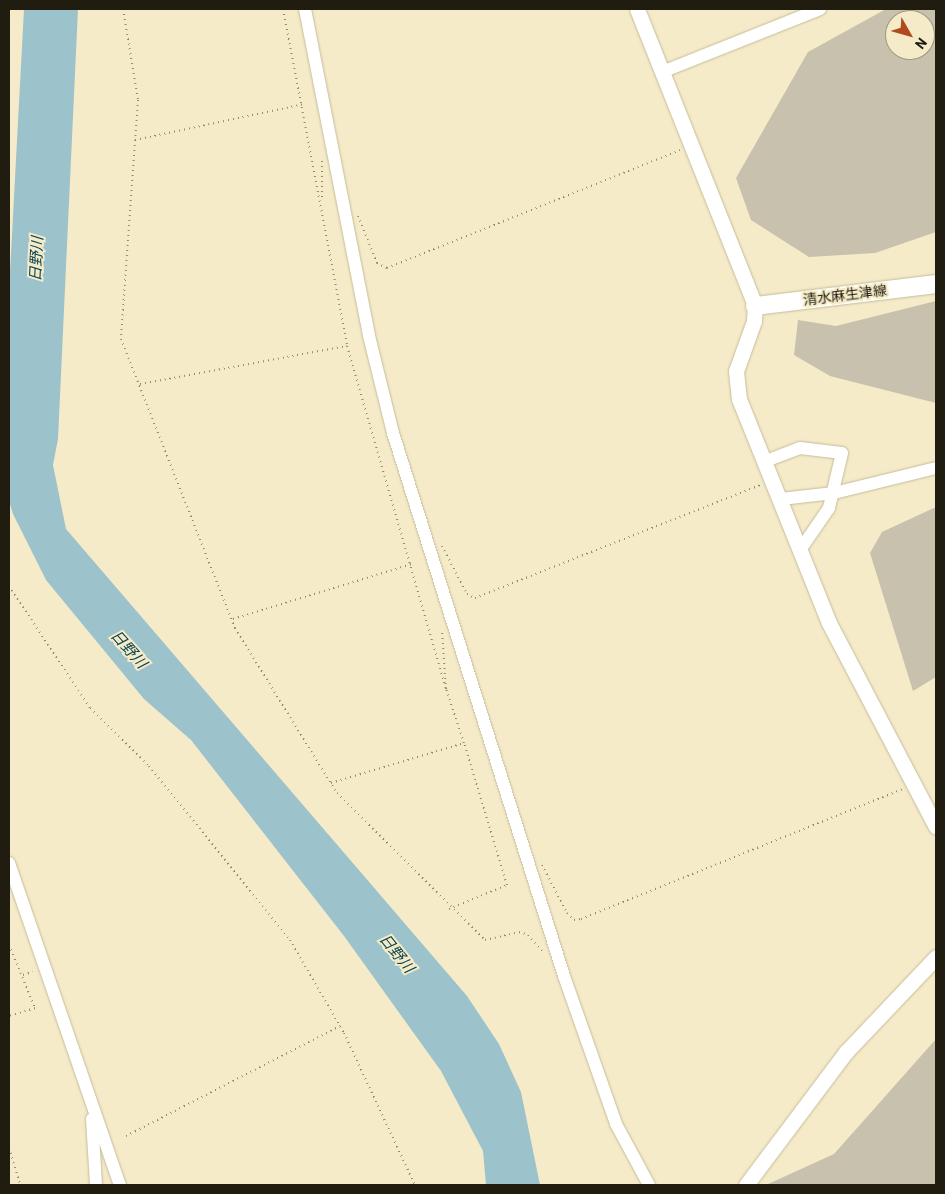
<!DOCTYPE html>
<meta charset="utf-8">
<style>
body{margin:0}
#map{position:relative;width:945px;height:1194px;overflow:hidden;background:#f5ebc8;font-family:Barlow,"Noto Sans JP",sans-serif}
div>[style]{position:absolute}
.green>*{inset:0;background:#c7c1ad}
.water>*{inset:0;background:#9cc3cc}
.path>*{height:2px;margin-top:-1px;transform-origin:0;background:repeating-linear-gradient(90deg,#928b72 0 1px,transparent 0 5px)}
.roads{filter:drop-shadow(0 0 1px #c5bc9a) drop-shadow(0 0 1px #c5bc9a)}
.minor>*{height:12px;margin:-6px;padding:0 6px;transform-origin:6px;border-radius:6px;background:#fff}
.tertiary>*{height:15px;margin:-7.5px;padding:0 7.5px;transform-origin:7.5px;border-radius:7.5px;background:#fff}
.secondary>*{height:18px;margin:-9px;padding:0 9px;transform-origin:9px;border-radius:9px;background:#fff}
span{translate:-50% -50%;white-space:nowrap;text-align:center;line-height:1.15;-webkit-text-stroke:4px #f5ebc8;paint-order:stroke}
.street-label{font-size:14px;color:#201c0f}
.water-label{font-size:15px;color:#0b4450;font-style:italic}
.frame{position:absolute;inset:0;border:10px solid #201c0f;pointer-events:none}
.north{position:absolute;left:885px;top:10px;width:50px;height:50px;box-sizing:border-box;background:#f5ebc8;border:1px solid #a0987e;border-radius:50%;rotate:128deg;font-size:14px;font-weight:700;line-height:20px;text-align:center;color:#201c0f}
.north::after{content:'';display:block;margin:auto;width:18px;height:22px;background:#b04b1d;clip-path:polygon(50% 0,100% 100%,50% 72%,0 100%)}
</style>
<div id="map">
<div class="green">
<i style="clip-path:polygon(evenodd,886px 9px,936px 9px,936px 232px,875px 253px,809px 257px,751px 220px,736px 178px,808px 52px,886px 9px,895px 20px,925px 20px,925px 50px,895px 50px,895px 20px)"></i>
<i style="clip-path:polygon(936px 301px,936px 403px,830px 376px,794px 355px,798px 320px,836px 326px)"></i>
<i style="clip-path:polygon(936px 507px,936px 677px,913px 691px,870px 553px,882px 532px)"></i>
<i style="clip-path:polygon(936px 1039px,936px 1185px,766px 1185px,834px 1154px)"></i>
</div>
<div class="water">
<i style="clip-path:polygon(24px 9px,78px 9px,58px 439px,53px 465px,66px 529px,467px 996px,499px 1044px,521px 1092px,540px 1185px,486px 1185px,483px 1151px,441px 1071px,344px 936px,191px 740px,144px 699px,46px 580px,13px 514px,9px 501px,9px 291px)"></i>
</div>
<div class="path">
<i style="left:123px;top:9px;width:92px;rotate:80.6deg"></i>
<i style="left:138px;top:100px;width:240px;rotate:94.1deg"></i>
<i style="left:121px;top:339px;width:311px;rotate:68.5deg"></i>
<i style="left:235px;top:628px;width:194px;rotate:58.3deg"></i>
<i style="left:337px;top:793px;width:209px;rotate:44.8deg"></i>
<i style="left:485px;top:940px;width:35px;rotate:-13deg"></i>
<i style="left:519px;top:932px;width:9px;rotate:18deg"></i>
<i style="left:528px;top:935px;width:24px;rotate:48deg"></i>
<i style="left:283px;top:9px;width:343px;rotate:79.2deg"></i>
<i style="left:347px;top:346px;width:357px;rotate:73.9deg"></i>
<i style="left:135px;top:140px;width:173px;rotate:-12deg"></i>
<i style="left:322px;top:197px;width:38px;rotate:-90deg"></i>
<i style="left:358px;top:216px;width:51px;rotate:68deg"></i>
<i style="left:377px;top:263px;width:11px;rotate:27deg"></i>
<i style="left:387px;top:268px;width:316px;rotate:-21.9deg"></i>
<i style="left:140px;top:384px;width:210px;rotate:-10.4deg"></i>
<i style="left:442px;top:546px;width:54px;rotate:62.5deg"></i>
<i style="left:467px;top:594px;width:9px;rotate:27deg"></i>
<i style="left:475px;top:598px;width:307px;rotate:-21.6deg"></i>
<i style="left:9px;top:586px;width:146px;rotate:56.4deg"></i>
<i style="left:90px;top:708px;width:83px;rotate:44.5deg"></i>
<i style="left:149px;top:766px;width:224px;rotate:51deg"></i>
<i style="left:290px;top:940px;width:108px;rotate:59.9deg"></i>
<i style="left:344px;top:1033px;width:168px;rotate:65deg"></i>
<i style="left:233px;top:619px;width:187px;rotate:-17.1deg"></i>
<i style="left:331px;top:783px;width:139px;rotate:-16.7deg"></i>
<i style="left:464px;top:743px;width:57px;rotate:-108.4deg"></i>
<i style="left:446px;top:689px;width:59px;rotate:-93.9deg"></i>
<i style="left:542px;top:865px;width:54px;rotate:62.5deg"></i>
<i style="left:567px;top:913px;width:10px;rotate:45deg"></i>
<i style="left:574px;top:920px;width:7px;rotate:-8deg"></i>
<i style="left:581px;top:919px;width:347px;rotate:-22deg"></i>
<i style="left:449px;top:909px;width:63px;rotate:-22.5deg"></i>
<i style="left:507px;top:885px;width:148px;rotate:-106.8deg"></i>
<i style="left:9px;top:945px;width:68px;rotate:67.6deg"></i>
<i style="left:35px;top:1008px;width:27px;rotate:163deg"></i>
<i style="left:23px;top:975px;width:10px;rotate:-17deg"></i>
<i style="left:126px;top:1136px;width:241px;rotate:-27.2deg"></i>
<i style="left:9px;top:1148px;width:39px;rotate:73deg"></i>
</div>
<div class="roads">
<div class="minor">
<i style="left:305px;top:9px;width:333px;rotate:78.9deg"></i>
<i style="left:369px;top:336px;width:100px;rotate:76.1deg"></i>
<i style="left:393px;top:433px;width:569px;rotate:72.52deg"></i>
<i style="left:564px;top:976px;width:157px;rotate:70.6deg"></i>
<i style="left:616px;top:1124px;width:69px;rotate:61.6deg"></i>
<i style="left:662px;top:72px;width:170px;rotate:-21.7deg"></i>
<i style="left:766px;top:461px;width:36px;rotate:-21deg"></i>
<i style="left:800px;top:448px;width:42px;rotate:6.8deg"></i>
<i style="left:842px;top:453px;width:57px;rotate:103.3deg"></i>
<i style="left:829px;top:508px;width:51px;rotate:124.6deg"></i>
<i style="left:781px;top:499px;width:53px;rotate:-6.5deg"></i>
<i style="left:834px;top:493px;width:105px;rotate:-13.8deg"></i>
<i style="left:9px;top:863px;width:341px;rotate:71deg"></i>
<i style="left:92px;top:1119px;width:66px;rotate:86.5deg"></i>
</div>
<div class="tertiary">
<i style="left:637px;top:9px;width:320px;rotate:68.3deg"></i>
<i style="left:755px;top:306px;width:15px;rotate:94deg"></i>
<i style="left:754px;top:321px;width:53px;rotate:109.8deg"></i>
<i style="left:736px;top:371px;width:28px;rotate:84deg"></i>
<i style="left:739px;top:399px;width:241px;rotate:68.1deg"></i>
<i style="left:829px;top:623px;width:230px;rotate:62.3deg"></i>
<i style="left:746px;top:1185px;width:166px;rotate:-53.1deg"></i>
<i style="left:846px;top:1052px;width:131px;rotate:-46.5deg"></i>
</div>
<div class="secondary">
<i style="left:755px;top:306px;width:182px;rotate:-6.9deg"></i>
</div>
</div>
<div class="street-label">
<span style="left:845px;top:295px;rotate:-7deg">清水麻生津線</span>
</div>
<div class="water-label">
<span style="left:36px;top:259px;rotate:-87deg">日野川</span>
<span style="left:129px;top:649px;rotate:48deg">日野川</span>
<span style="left:397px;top:953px;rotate:51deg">日野川</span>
</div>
<div class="frame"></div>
<div class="north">N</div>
</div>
